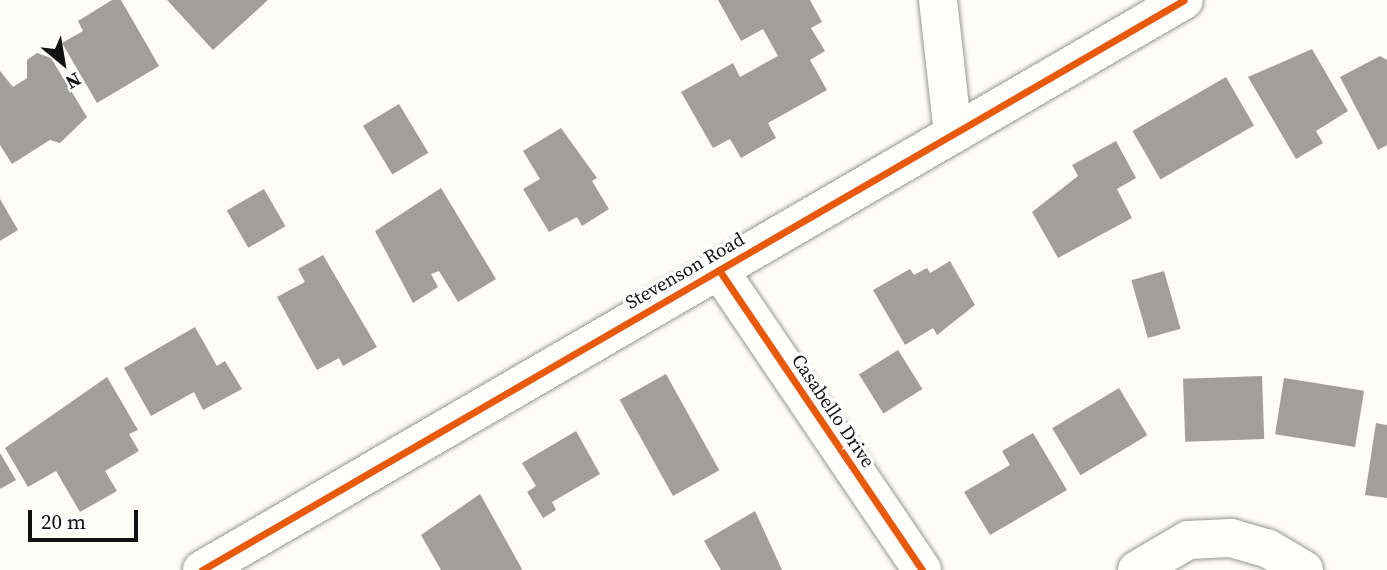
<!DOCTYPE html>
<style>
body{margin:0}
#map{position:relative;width:1387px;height:570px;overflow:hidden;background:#fdfcf7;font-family:"Source Serif 4",serif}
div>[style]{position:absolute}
.building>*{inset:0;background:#a19f9c;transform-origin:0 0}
.roads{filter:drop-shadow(0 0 2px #979795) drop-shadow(0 0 2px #979795)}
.minor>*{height:38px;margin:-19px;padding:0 19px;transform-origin:19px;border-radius:19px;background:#fffffe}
.tertiary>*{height:38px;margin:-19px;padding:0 19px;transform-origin:19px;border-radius:19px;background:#fffffe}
.cycleway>*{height:7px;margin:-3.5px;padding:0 3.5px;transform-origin:3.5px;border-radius:3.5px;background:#e8590c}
span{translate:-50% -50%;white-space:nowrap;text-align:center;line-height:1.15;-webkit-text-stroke:7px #fff;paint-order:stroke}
.street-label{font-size:19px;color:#111}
.north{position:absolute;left:28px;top:28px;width:70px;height:70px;-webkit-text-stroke:5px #fff;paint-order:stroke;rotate:150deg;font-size:19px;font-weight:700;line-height:28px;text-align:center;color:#111}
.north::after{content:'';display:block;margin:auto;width:24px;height:32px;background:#111;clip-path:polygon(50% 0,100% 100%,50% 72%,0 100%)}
.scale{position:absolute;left:28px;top:510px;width:110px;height:32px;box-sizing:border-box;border:4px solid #111;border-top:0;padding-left:9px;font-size:21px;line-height:24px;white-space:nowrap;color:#111;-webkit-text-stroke:5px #fff;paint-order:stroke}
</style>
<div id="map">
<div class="building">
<i style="clip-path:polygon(112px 0,121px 0,159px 66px,97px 103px,62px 43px,83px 31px,78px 21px)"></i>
<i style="clip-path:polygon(167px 0,268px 0,213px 50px)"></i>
<i style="clip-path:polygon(718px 0,810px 0,822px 22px,811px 28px,825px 51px,810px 60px,827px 90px,768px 123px,776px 138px,741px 158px,730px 139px,713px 148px,681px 92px,733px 63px,740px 77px,778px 56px,763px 29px,741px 41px)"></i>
<i style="clip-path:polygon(1312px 49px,1348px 111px,1316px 131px,1323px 143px,1296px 159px,1248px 77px)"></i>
<i style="clip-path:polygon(37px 53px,51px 58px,87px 117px,60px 143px,50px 140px,12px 164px,0 145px,0 71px,13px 87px,27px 78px,27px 60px)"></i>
<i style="clip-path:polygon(1380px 56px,1387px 60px,1387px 145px,1378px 150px,1340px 77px)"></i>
<i style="left:1226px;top:77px;width:56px;height:108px;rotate:60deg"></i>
<i style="left:399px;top:104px;width:57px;height:42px;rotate:59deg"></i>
<i style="clip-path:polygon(561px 128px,597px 178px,592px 181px,609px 209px,582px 226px,577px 217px,549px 232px,523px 189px,540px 179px,523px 151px)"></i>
<i style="clip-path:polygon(1116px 141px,1136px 178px,1117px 189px,1132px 218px,1058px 258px,1032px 212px,1078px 176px,1072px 165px)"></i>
<i style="clip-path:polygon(441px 188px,496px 279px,458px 302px,439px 271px,431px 274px,438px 287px,413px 303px,375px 231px)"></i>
<i style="left:264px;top:189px;width:43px;height:43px;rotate:60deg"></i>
<i style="clip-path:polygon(0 199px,18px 230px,0 241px)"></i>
<i style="clip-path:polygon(323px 255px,377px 347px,343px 366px,339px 358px,317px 370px,277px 297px,305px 282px,298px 269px)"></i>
<i style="clip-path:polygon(950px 261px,975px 305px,937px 335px,933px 328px,905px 345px,873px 290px,910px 269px,914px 275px,927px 268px,930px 273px)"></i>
<i style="left:1164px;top:271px;width:60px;height:34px;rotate:74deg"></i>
<i style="clip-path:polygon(195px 327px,217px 366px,225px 361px,242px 389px,203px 410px,194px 392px,151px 416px,124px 368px)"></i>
<i style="left:898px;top:350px;width:46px;height:46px;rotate:58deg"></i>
<i style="left:666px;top:374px;width:110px;height:53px;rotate:61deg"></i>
<i style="left:1262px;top:376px;width:63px;height:79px;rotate:88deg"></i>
<i style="clip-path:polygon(107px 377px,138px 430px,129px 434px,139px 451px,105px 471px,117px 491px,80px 512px,56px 471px,28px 487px,5px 448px)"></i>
<i style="left:1284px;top:378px;width:81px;height:57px;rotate:9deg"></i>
<i style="left:1119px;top:388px;width:55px;height:78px;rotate:59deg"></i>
<i style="clip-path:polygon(1376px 423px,1387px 425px,1387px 498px,1365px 495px)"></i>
<i style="clip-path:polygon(576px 431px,600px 474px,552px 502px,556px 510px,543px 518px,527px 492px,536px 486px,522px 463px)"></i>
<i style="clip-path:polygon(1033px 433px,1067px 490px,990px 535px,964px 492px,1010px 465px,1002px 451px)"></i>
<i style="clip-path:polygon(0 453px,16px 480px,0 489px)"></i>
<i style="clip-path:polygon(480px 494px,522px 569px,521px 570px,441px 570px,421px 535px)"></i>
<i style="clip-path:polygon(755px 511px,782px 570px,721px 570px,704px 541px)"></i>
</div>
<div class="roads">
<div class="minor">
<i style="left:938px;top:0;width:135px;rotate:83.6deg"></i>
<i style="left:719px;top:270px;width:362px;rotate:55.9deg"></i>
<i style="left:1137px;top:570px;width:59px;rotate:-30.5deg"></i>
<i style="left:1188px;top:540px;width:43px;rotate:-2.7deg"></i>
<i style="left:1231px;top:538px;width:37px;rotate:16deg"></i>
<i style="left:1267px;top:548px;width:43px;rotate:30.7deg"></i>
</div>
<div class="tertiary">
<i style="left:202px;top:570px;width:1135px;rotate:-30.13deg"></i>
</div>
</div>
<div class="cycleway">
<i style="left:719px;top:270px;width:362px;rotate:55.9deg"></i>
<i style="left:202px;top:570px;width:1135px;rotate:-30.13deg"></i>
</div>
<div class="street-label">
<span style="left:685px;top:271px;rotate:-30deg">Stevenson Road</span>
<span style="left:833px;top:411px;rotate:56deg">Casabello Drive</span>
</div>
<div class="north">N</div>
<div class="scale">20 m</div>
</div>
